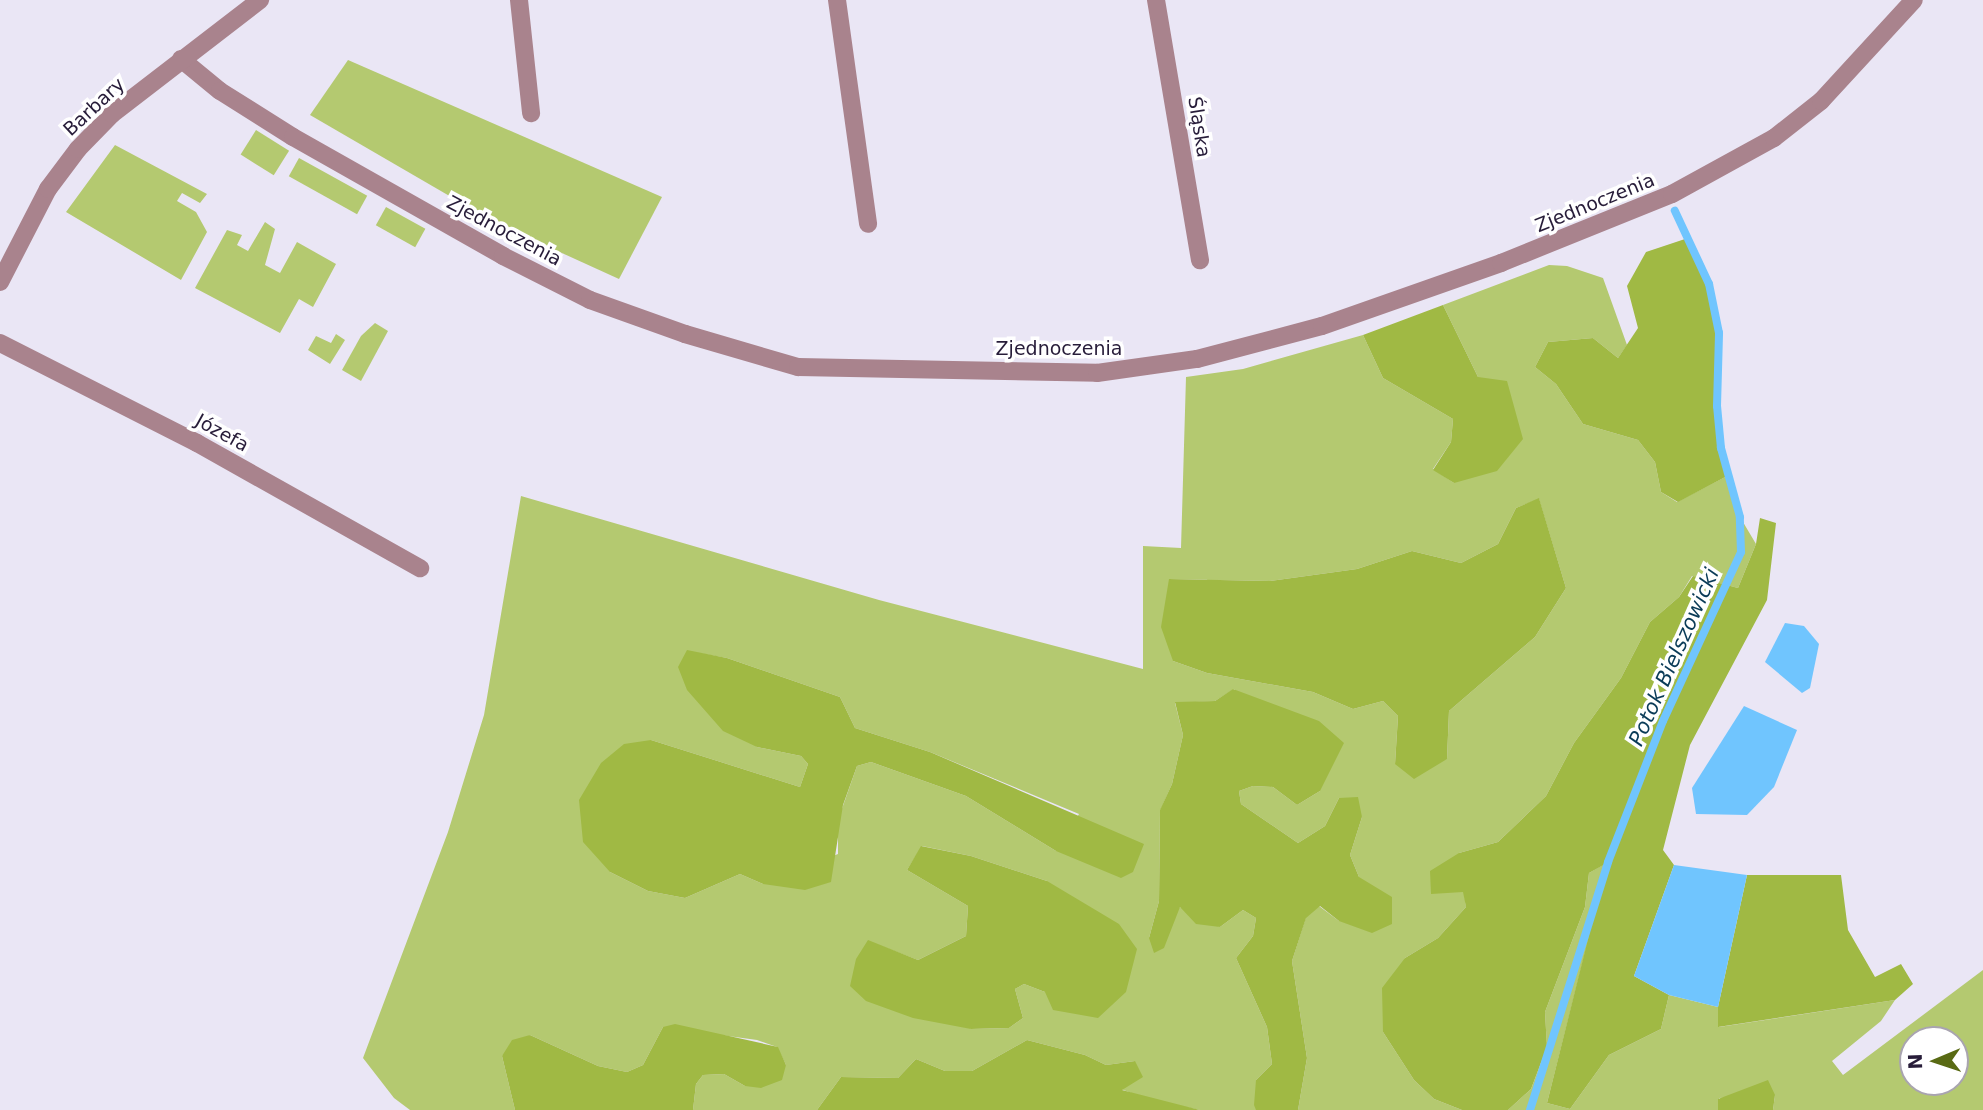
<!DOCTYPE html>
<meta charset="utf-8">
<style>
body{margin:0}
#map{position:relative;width:1983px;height:1110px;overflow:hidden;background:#eae6f5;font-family:"DejaVu Sans",sans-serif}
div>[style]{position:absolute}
.green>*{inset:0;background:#b4c970;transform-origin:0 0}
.forest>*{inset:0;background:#a0b944}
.water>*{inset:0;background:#70c5fe}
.stream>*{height:8px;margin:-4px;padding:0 4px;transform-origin:4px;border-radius:4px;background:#70c5fe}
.street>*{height:18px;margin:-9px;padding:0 9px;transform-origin:9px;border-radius:9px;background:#a9838d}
span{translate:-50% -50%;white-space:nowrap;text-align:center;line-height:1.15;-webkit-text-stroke:7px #fff;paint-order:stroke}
.street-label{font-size:19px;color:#271c39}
.water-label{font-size:21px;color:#0a3b57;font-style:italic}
.north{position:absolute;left:1899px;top:1026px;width:70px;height:70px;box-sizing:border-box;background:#fff;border:2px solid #a9a4b0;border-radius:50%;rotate:268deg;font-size:19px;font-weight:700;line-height:28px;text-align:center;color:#271c39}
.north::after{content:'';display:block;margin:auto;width:24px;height:32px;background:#596a14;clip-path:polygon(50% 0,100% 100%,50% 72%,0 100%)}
</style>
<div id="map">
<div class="green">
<i style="clip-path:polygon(348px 60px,662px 197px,619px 279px,496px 223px,310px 115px)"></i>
<i style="left:256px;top:130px;width:39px;height:29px;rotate:32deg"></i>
<i style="clip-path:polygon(115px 145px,207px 194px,200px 203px,182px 193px,177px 201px,196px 212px,207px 232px,181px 280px,66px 212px)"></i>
<i style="left:299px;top:158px;width:78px;height:21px;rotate:29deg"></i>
<i style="left:386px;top:207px;width:45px;height:21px;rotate:29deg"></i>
<i style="clip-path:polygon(265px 222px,275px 229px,265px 265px,280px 273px,297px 242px,336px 264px,313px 307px,299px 299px,280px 333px,195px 288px,227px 230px,242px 235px,237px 245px,248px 251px)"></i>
<i style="clip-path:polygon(evenodd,1549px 265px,1567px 266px,1603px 278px,1627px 345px,1618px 358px,1593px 338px,1548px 342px,1535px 367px,1556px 384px,1583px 424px,1638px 440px,1655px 462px,1661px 492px,1677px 502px,1729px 475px,1740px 517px,1756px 544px,1738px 588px,1692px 576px,1679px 597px,1650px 622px,1621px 678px,1574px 743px,1546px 796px,1498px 842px,1459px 853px,1466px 907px,1438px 938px,1405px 958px,1383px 1032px,1414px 1080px,1434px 1099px,1462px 1110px,1298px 1110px,1307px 1058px,1292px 961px,1306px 917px,1319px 906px,1339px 921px,1359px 877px,1350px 855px,1362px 817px,1339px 798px,1325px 826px,1298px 843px,1241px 804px,1239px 791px,1253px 786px,1273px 787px,1297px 805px,1320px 791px,1234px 689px,1215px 701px,1175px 703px,1183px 735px,1172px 784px,1160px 811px,1159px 901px,1149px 938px,1180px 907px,1220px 927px,1243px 910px,1256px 918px,1253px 936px,1236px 958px,1267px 1027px,1272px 1064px,1256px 1080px,1256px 1110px,1200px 1110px,1147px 1099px,1121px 1089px,1135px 1061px,1106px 1065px,1085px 1055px,1027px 1040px,972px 1071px,945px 1071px,916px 1059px,898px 1078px,841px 1077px,817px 1110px,693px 1110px,696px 1084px,703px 1075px,724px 1074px,745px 1086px,786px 1065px,777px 1047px,757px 1040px,663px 1027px,643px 1065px,627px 1072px,598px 1066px,530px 1035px,502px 1056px,515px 1110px,410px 1110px,394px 1098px,363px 1058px,448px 832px,484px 715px,521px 496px,879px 600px,1143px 669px,1143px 546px,1181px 548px,1186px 377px,1243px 369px,1363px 335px,1383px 378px,1453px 419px,1451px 442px,1433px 469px,1454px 483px,1478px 377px,1443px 305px,1549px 265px,1539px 499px,1566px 588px,1535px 637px,1449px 711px,1447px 759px,1395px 764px,1398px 716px,1383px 701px,1353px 709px,1313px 692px,1207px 673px,1173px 661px,1169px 579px,1270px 581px,1357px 569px,1412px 551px,1461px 563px,1498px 544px,1516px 508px,1539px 499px,1549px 265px,687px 651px,727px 658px,840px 697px,855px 728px,930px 752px,1079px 814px,1056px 851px,966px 796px,871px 762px,857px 766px,838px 820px,838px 854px,763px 884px,740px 874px,685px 898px,648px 891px,610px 872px,651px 740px,800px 787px,808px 764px,801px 756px,757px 747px,687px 651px,1549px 265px,922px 846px,971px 856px,1047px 881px,1045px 992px,1024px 984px,1015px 989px,1023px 1018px,1009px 1028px,971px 1029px,868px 941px,918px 960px,966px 936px,968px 906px,907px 870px,922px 846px)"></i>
<i style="clip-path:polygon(375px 323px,388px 331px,361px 381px,342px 370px,361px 336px)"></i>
<i style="clip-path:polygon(336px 334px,345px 340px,330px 364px,308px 350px,316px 336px,331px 343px)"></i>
<i style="clip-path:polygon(evenodd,1608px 862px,1547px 1103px,1570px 1109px,1609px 1055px,1661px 1029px,1669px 995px,1718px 1007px,1719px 1027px,1895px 1000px,1881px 1021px,1832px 1061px,1843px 1075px,1983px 970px,1983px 1110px,1773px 1110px,1775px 1095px,1719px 1098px,1718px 1110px,1508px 1110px,1531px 1089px,1547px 1048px,1545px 1012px,1585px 907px,1589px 873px,1608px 862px,1913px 1040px,1955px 1040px,1955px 1082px,1913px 1082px,1913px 1040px)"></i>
</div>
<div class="forest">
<i style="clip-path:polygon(1688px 238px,1709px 284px,1719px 333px,1717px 406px,1729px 475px,1678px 502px,1661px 492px,1655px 462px,1638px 440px,1583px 424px,1556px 384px,1535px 367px,1548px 342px,1593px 338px,1618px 358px,1638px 328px,1627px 286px,1646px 252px)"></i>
<i style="clip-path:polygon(1443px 305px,1478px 377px,1507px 381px,1523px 439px,1497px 471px,1454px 483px,1433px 470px,1451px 442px,1453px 419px,1383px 378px,1363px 335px)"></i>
<i style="clip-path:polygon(1539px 498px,1566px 588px,1535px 637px,1449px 711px,1447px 759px,1414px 779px,1395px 764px,1398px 716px,1383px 701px,1353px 709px,1313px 692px,1207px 673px,1173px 661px,1161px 627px,1169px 579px,1270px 581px,1357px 569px,1412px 551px,1461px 563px,1498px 544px,1516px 508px)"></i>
<i style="clip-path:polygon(1760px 518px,1776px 523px,1767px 600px,1690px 745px,1663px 850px,1674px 865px,1634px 976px,1669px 995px,1661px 1029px,1609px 1055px,1570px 1109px,1547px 1103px,1607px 863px,1589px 873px,1585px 907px,1545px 1012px,1547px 1047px,1531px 1089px,1508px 1110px,1462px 1110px,1434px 1099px,1414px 1080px,1383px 1032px,1382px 988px,1405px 958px,1438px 938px,1466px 907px,1463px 892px,1431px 894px,1430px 871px,1459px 853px,1498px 842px,1546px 796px,1574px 743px,1621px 678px,1650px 622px,1679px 597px,1693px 576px,1738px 588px,1756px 544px)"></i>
<i style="clip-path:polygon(687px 650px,727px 658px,840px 697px,855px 728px,930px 752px,1144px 844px,1133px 872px,1121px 878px,1056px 851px,966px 796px,871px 762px,857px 766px,843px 805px,831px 882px,805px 890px,763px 884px,740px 874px,685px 898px,648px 891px,610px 872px,583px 842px,579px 800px,601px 763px,624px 744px,651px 740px,800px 787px,808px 764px,801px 756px,757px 747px,723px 731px,687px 690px,678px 667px)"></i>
<i style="clip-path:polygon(1233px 689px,1319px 721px,1344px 743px,1320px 791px,1297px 805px,1273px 787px,1253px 786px,1239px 791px,1241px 804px,1298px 843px,1325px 826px,1339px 798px,1358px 797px,1362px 817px,1350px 855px,1359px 877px,1392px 897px,1392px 924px,1372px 933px,1339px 921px,1320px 906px,1306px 918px,1292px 961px,1307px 1058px,1298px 1110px,1256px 1110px,1254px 1105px,1256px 1080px,1272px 1064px,1267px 1027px,1236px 958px,1253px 936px,1256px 918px,1243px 910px,1220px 927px,1196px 924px,1180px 907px,1164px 948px,1154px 953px,1149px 938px,1159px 901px,1160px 810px,1172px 784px,1183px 735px,1175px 702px,1215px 701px)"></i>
<i style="clip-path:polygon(921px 846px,971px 856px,1047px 881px,1119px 924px,1137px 949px,1126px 992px,1098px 1018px,1053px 1010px,1045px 992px,1024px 984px,1015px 989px,1023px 1018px,1009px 1028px,971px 1029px,913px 1018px,866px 1001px,850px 986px,856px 959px,868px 940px,918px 960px,966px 936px,968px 906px,907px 870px)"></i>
<i style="clip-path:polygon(1747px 875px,1841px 875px,1848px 930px,1875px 977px,1901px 964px,1913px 984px,1895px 1000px,1718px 1027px,1718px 1007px)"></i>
<i style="clip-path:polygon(675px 1024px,778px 1047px,786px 1065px,782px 1080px,761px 1088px,745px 1086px,724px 1074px,703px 1075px,696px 1084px,693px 1110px,515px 1110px,502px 1056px,512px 1040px,530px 1035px,598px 1066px,627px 1072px,643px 1065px,663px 1027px)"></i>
<i style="clip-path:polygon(1027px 1040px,1085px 1055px,1106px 1065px,1135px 1061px,1143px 1077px,1122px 1090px,1200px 1110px,817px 1110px,841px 1077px,898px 1078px,916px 1059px,945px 1071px,972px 1071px)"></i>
<i style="clip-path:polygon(1768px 1080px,1775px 1095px,1773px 1110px,1718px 1110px,1718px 1099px)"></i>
</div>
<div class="water">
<i style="clip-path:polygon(1785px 623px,1804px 626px,1819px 644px,1810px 688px,1802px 693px,1765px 662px)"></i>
<i style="clip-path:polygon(1744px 706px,1797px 730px,1774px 787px,1747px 815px,1696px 814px,1692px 788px)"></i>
<i style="clip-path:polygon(1674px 865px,1747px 875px,1718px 1007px,1669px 995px,1634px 976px)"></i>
</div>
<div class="stream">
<i style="left:1530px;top:1110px;width:260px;rotate:-72.5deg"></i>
<i style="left:1608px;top:862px;width:151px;rotate:-68.7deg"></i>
<i style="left:1663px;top:721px;width:186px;rotate:-65.2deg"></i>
<i style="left:1741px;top:552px;width:35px;rotate:-92deg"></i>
<i style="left:1740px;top:517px;width:72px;rotate:-105.4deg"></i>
<i style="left:1721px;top:448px;width:42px;rotate:-95.4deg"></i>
<i style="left:1717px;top:406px;width:73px;rotate:-88.4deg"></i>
<i style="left:1719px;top:333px;width:50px;rotate:-101.5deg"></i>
<i style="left:1709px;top:284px;width:81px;rotate:-115deg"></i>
</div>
<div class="street">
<i style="left:519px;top:0;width:114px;rotate:83.9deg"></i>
<i style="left:837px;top:0;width:226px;rotate:82.1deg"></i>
<i style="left:1156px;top:0;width:264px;rotate:80.4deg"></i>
<i style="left:181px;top:59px;width:50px;rotate:39.4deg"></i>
<i style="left:220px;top:91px;width:86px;rotate:32.2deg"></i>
<i style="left:293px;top:137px;width:241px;rotate:29.5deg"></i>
<i style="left:503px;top:256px;width:97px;rotate:26.8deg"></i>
<i style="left:590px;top:300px;width:101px;rotate:19.7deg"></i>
<i style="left:685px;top:334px;width:118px;rotate:16.3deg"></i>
<i style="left:798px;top:367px;width:299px;rotate:1.1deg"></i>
<i style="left:1097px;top:373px;width:101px;rotate:-8deg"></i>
<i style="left:1197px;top:359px;width:129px;rotate:-14.8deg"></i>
<i style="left:1322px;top:326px;width:190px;rotate:-19.4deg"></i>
<i style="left:1501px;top:263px;width:184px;rotate:-22deg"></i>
<i style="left:1672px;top:194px;width:116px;rotate:-28.8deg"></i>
<i style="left:1774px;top:138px;width:60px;rotate:-38.2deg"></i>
<i style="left:1821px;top:101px;width:137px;rotate:-47.4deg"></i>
<i style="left:0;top:282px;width:105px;rotate:-62.7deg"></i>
<i style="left:48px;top:189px;width:50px;rotate:-53.1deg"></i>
<i style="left:78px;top:149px;width:49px;rotate:-45.8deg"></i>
<i style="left:112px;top:114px;width:187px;rotate:-37.6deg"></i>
<i style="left:0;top:343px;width:221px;rotate:26.9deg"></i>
<i style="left:197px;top:443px;width:256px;rotate:29.3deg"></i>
</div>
<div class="street-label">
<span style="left:94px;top:107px;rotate:-43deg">Barbary</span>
<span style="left:1199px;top:127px;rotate:81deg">Śląska</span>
<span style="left:1595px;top:203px;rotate:-22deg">Zjednoczenia</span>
<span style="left:504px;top:231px;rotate:28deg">Zjednoczenia</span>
<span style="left:1059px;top:349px">Zjednoczenia</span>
<span style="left:222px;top:433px;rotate:29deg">Józefa</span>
</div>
<div class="water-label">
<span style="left:1674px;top:657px;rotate:-66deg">Potok Bielszowicki</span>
</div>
<div class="north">N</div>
</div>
